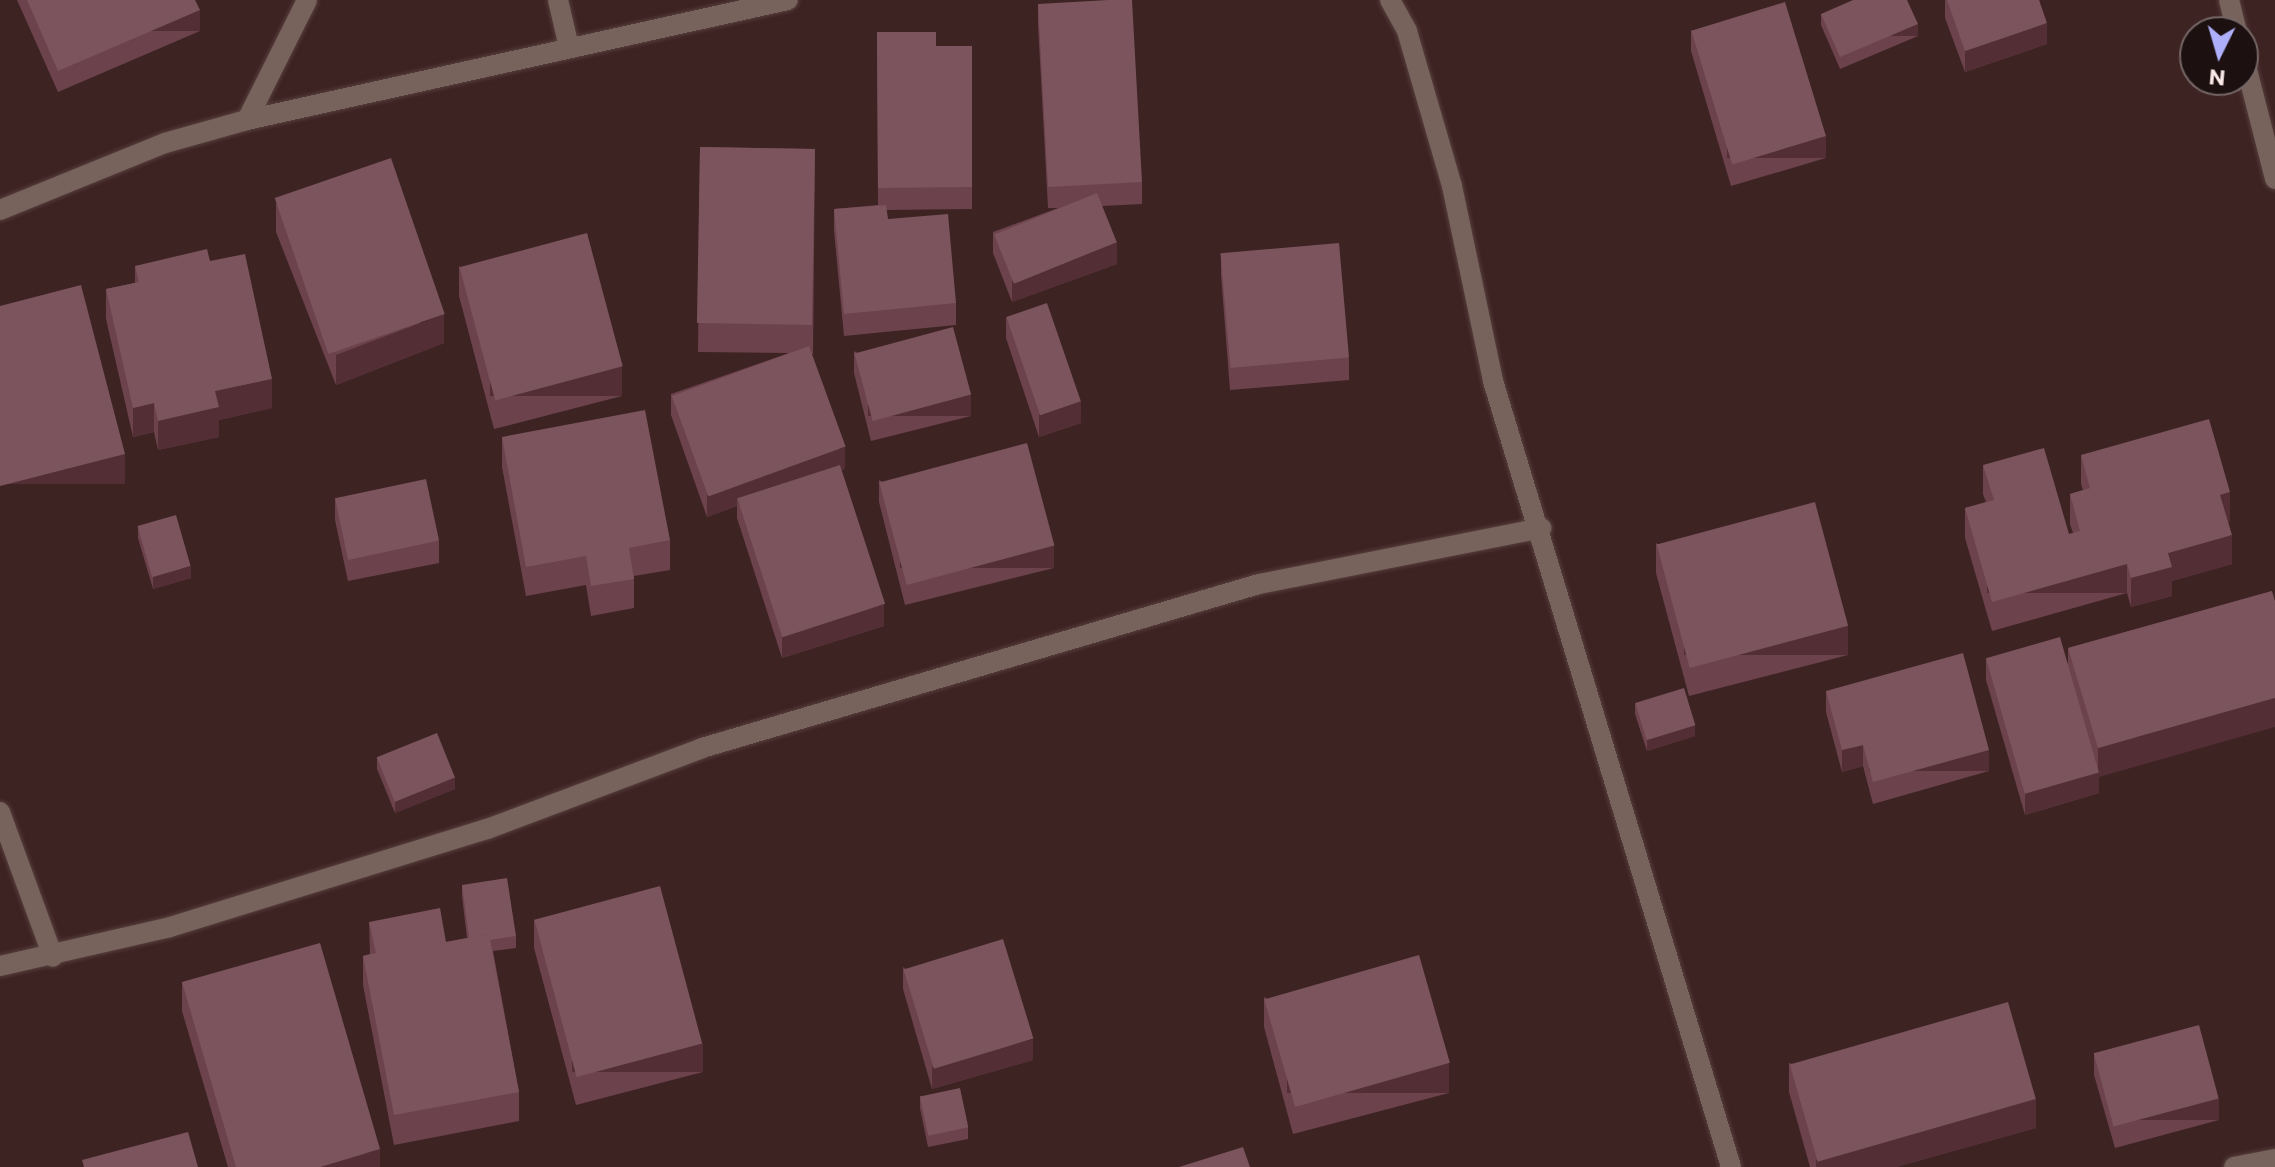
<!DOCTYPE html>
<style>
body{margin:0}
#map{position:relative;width:2275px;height:1167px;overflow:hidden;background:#3d2322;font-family:Commissioner,sans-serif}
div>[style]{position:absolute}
.roads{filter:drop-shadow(0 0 2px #573f3e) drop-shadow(0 0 2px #573f3e)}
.minor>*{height:20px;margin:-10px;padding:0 10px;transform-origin:10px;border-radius:10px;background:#77635b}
.wall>*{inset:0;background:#6c424d}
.shaded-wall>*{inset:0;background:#532e35;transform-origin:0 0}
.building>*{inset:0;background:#7b545d;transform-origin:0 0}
span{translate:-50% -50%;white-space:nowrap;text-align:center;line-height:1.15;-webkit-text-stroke:6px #1c1010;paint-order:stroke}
.north{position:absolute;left:2179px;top:16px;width:80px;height:80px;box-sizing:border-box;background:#1c1010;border:2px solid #756666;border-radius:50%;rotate:185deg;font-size:22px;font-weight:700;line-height:32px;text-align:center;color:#fae8e7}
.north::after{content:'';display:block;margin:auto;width:28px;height:36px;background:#adaffb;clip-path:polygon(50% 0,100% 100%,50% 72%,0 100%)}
</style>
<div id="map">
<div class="roads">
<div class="minor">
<i style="left:558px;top:0;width:44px;rotate:76.9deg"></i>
<i style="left:1390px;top:0;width:35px;rotate:61deg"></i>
<i style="left:1407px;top:31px;width:161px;rotate:73.8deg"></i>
<i style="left:1452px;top:186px;width:199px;rotate:78.1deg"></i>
<i style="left:1493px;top:381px;width:821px;rotate:73.15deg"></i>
<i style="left:2229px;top:0;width:33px;rotate:76deg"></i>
<i style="left:2243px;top:54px;width:129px;rotate:75.6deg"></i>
<i style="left:247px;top:120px;width:134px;rotate:-63.4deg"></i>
<i style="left:0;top:210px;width:178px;rotate:-22.1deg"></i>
<i style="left:165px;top:143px;width:85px;rotate:-15.7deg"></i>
<i style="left:247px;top:120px;width:554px;rotate:-12.51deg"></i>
<i style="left:0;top:812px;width:154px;rotate:69.9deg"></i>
<i style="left:0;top:966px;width:174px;rotate:-12.9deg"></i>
<i style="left:170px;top:927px;width:332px;rotate:-17.2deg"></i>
<i style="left:487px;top:829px;width:230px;rotate:-20.6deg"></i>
<i style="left:702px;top:748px;width:581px;rotate:-16.41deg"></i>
<i style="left:1259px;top:584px;width:288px;rotate:-11.2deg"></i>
<i style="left:2234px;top:1167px;width:42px;rotate:-11deg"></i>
</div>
</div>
<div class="wall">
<i style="clip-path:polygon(17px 0,195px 0,200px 31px,58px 92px)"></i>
<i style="clip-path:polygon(1945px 0,2039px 0,2047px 44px,1965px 72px,1945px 18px)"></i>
<i style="clip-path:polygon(1038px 4px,1142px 182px,1142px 204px,1102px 206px,1117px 264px,1012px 302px,993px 253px,993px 232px,1058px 208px,1048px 208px,1038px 25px)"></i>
<i style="clip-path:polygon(1821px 14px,1918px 36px,1840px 69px,1821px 25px)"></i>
<i style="clip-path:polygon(1691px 30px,1826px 158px,1731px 186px,1691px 51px)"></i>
<i style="clip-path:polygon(877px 32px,936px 46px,972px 46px,972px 209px,886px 210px,888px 219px,956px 303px,956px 325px,844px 336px,834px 231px,834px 209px,878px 205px)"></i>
<i style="clip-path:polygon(700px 147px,815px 149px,813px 354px,812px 354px,845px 469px,841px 470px,884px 626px,782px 658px,737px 518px,737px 506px,707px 517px,671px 415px,671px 394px,789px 353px,698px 352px)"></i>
<i style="clip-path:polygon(276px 203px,444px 343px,336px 385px,276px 232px)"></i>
<i style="clip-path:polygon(1221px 254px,1349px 358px,1349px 380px,1230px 390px,1221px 275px)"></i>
<i style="clip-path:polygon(210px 261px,272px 408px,219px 420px,219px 437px,158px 450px,154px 432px,133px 437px,106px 319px,106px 289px,135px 283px,135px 266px)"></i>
<i style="clip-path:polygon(459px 266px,622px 396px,494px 429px,459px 296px)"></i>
<i style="clip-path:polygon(1006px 317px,1081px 423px,1039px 437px,1006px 338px)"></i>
<i style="clip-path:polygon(854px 351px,971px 416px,871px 441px,854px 373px)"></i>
<i style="clip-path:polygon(502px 437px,670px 540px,670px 570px,634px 576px,634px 608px,591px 616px,586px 585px,526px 596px,502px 467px)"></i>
<i style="clip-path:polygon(2081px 455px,2230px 521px,2228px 522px,2232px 564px,2172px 581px,2172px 596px,2131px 607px,2127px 593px,1992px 631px,1965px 538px,1965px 508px,1986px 502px,1983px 494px,1983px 465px,2069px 534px,2073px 533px,2070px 524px,2070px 494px,2083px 490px,2081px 484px)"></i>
<i style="clip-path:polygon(879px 480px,1054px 568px,905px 605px,879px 502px)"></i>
<i style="clip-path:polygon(335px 498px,439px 541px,439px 563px,348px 581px,335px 520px)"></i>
<i style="clip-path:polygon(138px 526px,191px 578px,153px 589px,138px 538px)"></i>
<i style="clip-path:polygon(1656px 543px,1848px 655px,1689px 696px,1656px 573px)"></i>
<i style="clip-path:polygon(2272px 591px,2099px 777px,2099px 793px,2025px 815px,1986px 680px,1986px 658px,2068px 663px,2068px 648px)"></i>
<i style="clip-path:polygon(1826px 691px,1989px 771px,1873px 804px,1863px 766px,1842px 772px,1826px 712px)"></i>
<i style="clip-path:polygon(1635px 703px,1695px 736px,1647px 751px,1635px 714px)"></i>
<i style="clip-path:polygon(377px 758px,455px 789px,395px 813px,377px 769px)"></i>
<i style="clip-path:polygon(462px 885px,516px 936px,516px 948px,493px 951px,519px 1092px,519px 1121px,394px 1145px,363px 985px,363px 956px,370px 954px,369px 922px,446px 942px,467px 938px,462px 896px)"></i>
<i style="clip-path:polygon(534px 919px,703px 1072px,576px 1105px,534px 948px)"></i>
<i style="clip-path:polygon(903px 967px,1033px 1060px,932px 1089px,903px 989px)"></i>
<i style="clip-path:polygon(182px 982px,380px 1167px,228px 1167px,182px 1011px)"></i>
<i style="clip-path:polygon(1264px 997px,1449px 1093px,1293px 1134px,1264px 1027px)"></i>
<i style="clip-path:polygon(2094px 1054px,2219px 1120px,2115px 1148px,2094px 1075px)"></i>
<i style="clip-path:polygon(1789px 1063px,2036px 1128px,1896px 1167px,1810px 1167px,1789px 1092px)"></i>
<i style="clip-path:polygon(920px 1096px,968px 1127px,968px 1139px,928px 1147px,920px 1108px)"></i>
</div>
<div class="shaded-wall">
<i style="left:200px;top:10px;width:21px;height:155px;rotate:90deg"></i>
<i style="clip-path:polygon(2047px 23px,2047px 44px,1965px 72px,1965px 51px)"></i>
<i style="left:1918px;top:24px;width:12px;height:85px;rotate:90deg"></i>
<i style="left:1826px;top:136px;width:22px;height:99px;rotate:90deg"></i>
<i style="clip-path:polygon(1117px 242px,1117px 264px,1012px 302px,1012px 281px)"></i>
<i style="clip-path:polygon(444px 314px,444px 343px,336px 385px,336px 355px)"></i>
<i style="left:622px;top:367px;width:29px;height:132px;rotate:90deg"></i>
<i style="clip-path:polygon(272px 379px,272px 408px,219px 420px,219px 437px,158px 450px,158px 421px,215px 391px)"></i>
<i style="left:971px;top:395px;width:21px;height:103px;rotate:90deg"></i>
<i style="clip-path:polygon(1081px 401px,1081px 423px,1039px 437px,1039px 415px)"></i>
<i style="clip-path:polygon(154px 403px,154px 432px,133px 437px,133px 408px)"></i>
<i style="clip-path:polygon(845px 447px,845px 469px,739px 505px,737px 497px,737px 506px,707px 517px,707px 495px)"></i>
<i style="left:125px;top:454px;width:30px;height:129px;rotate:90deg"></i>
<i style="clip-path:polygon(2230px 492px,2230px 521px,2220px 525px,2220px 495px)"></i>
<i style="clip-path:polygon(2232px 535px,2232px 564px,2172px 581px,2172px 596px,2131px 607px,2131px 578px,2168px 553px)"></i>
<i style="left:1054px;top:546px;width:22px;height:154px;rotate:90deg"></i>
<i style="left:2127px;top:564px;width:29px;height:140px;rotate:90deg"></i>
<i style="clip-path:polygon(191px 566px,191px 578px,153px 589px,153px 577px)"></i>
<i style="clip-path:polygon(884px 604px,884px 626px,782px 658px,782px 637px)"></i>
<i style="left:1848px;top:626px;width:29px;height:164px;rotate:90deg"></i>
<i style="clip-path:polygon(2275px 698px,2275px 727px,2099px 777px,2099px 793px,2025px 815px,2025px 793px,2098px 772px,2098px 748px)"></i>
<i style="clip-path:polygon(1695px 725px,1695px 736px,1647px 751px,1647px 739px)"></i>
<i style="clip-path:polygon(1863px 745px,1863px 766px,1842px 772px,1842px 750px)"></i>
<i style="left:1989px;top:750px;width:21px;height:120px;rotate:90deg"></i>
<i style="clip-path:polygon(455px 777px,455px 789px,395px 813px,395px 802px)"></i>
<i style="clip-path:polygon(1033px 1039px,1033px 1060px,932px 1089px,932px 1067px)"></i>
<i style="left:703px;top:1043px;width:29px;height:131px;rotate:90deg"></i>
<i style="left:1449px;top:1063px;width:30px;height:162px;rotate:90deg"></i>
<i style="left:2219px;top:1098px;width:22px;height:108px;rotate:90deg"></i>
<i style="clip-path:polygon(2036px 1099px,2036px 1128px,1896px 1167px,1816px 1167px,1816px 1160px)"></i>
<i style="clip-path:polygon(380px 1149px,380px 1167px,320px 1167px)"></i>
</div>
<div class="building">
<i style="clip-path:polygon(27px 0,195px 0,200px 10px,58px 71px)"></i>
<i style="clip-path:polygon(1108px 0,1132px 0,1142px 182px,1048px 187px,1038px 4px)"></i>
<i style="clip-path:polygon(1853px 0,1907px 0,1918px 24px,1840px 57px,1821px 14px)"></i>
<i style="clip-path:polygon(1947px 0,2039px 0,2047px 23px,1965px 51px)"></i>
<i style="left:1785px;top:2px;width:140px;height:98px;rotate:73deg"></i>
<i style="clip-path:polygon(877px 32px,936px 32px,936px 46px,972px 46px,972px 187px,878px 188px)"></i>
<i style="left:700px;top:147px;width:115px;height:176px;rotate:1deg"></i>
<i style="left:391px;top:158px;width:165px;height:123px;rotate:71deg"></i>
<i style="left:1097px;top:193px;width:53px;height:111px;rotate:68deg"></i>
<i style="clip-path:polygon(886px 205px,888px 219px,948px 214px,956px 303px,844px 314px,834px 209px)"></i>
<i style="left:587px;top:233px;width:138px;height:132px;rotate:75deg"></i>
<i style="left:1339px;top:243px;width:115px;height:119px;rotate:85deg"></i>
<i style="clip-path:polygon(207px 249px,210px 261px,245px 254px,272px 379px,215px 391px,219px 407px,158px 421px,154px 403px,133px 408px,106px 289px,139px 282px,135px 266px)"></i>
<i style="clip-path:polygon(81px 285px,125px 454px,0 486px,0 306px)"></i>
<i style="left:1047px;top:303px;width:104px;height:43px;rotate:71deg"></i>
<i style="left:953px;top:327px;width:70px;height:102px;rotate:75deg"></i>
<i style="left:809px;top:346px;width:107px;height:146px;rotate:70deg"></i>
<i style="clip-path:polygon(645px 410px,670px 540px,629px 548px,634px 579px,591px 586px,586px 556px,526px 567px,502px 437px)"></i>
<i style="clip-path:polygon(2209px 419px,2230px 492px,2220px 495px,2232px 535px,2168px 553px,2172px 567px,2131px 578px,2127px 564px,1992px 602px,1965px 508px,1994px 500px,1983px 465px,2044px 448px,2069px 534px,2080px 531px,2070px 494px,2090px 488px,2081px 455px)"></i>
<i style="left:1027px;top:443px;width:106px;height:153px;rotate:75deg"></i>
<i style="left:840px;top:465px;width:146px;height:108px;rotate:72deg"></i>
<i style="left:426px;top:479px;width:63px;height:93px;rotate:78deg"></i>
<i style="left:1815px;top:502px;width:128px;height:164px;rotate:75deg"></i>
<i style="left:176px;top:515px;width:53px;height:40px;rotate:74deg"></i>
<i style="clip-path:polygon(2272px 591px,2275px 601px,2275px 698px,2098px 748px,2068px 648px)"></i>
<i style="left:2060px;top:637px;width:141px;height:77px;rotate:74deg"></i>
<i style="clip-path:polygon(1963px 653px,1989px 750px,1873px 782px,1863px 745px,1842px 750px,1826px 691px)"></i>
<i style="left:1684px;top:688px;width:39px;height:51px;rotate:73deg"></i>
<i style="left:437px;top:733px;width:48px;height:65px;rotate:68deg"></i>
<i style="clip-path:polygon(507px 878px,516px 936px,490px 940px,489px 934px,469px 938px,462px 885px)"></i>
<i style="left:660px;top:886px;width:163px;height:130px;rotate:75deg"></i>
<i style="clip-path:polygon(440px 908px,446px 942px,489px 934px,519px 1092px,394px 1115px,363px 956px,376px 953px,369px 922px)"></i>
<i style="left:1003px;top:939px;width:104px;height:104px;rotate:73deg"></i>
<i style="clip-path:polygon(320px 943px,380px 1149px,320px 1167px,236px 1167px,182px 982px)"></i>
<i style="left:1419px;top:955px;width:112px;height:161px;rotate:74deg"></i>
<i style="left:2008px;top:1002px;width:101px;height:227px;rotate:74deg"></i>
<i style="left:2199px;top:1025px;width:76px;height:109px;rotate:75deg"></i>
<i style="left:960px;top:1088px;width:40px;height:41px;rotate:78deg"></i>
<i style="clip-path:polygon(188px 1132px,198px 1167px,84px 1167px,82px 1160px)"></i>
<i style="clip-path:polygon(1243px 1147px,1250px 1167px,1179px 1167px)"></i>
</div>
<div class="north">N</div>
</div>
